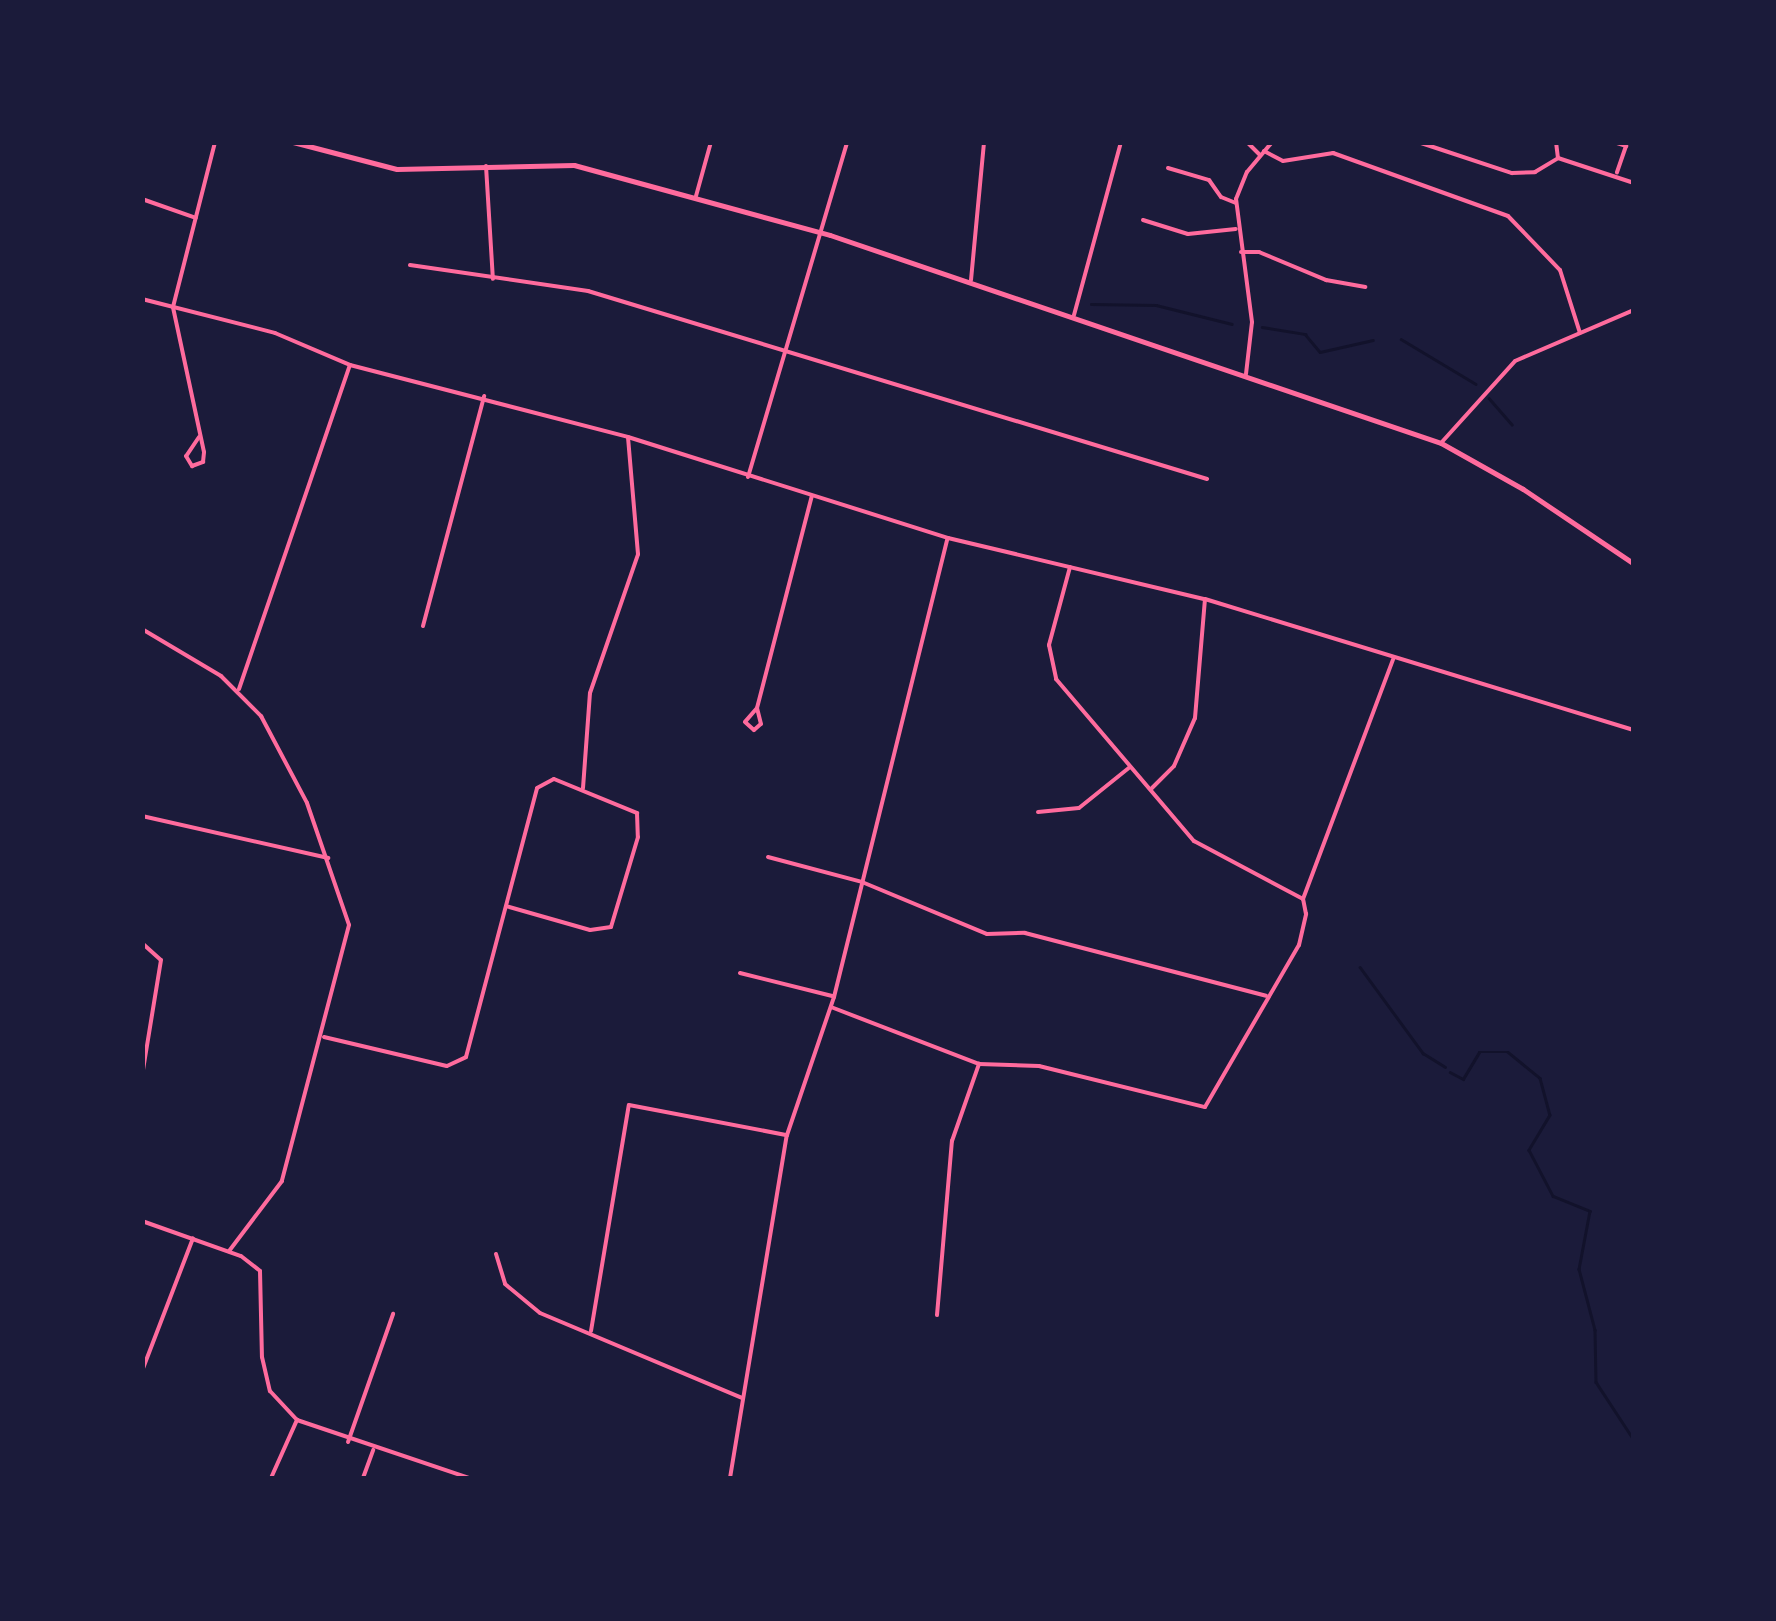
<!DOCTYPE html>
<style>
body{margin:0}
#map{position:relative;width:1776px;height:1621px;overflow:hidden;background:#1b1b3a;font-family:"Noto Sans",sans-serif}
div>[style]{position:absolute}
.stream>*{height:2.5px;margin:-1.25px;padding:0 1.25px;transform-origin:1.25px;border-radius:1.25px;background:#12122b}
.minor>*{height:4px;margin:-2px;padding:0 2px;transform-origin:2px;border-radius:2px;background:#ff6b9d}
.secondary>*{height:5px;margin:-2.5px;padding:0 2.5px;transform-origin:2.5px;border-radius:2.5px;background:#ff6b9d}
span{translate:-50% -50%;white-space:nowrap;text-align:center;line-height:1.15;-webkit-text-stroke:10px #1b1b3a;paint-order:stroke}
.frame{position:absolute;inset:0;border:145px solid #1b1b3a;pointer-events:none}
</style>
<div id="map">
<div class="stream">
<i style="left:1091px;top:304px;width:65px;rotate:0.9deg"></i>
<i style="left:1156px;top:305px;width:78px;rotate:14deg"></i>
<i style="left:1262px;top:327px;width:44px;rotate:9.2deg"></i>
<i style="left:1305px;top:334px;width:23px;rotate:50deg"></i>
<i style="left:1320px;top:352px;width:54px;rotate:-12.8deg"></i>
<i style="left:1401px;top:339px;width:87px;rotate:31deg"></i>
<i style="left:1489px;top:398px;width:35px;rotate:49deg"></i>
<i style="left:1360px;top:967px;width:107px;rotate:53.8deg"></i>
<i style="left:1423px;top:1053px;width:26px;rotate:32deg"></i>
<i style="left:1450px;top:1072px;width:15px;rotate:28deg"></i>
<i style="left:1463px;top:1079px;width:31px;rotate:-59deg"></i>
<i style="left:1479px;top:1052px;width:29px"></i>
<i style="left:1508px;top:1052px;width:41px;rotate:39.1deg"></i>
<i style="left:1540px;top:1078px;width:38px;rotate:75deg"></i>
<i style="left:1550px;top:1115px;width:41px;rotate:121deg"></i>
<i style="left:1529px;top:1150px;width:52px;rotate:62.4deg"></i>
<i style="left:1553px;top:1196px;width:40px;rotate:22deg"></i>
<i style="left:1590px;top:1211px;width:59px;rotate:100.7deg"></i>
<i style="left:1579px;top:1269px;width:63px;rotate:75.3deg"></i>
<i style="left:1595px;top:1330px;width:52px;rotate:88.9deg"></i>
<i style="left:1596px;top:1382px;width:69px;rotate:56.8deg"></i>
</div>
<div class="minor">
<i style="left:1247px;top:142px;width:18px;rotate:45deg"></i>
<i style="left:1418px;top:142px;width:99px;rotate:18.3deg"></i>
<i style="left:1512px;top:173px;width:23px;rotate:-2deg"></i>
<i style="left:1535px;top:172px;width:27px;rotate:-31deg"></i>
<i style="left:1558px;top:158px;width:80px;rotate:18.2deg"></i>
<i style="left:1556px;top:142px;width:16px;rotate:83deg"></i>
<i style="left:1614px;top:142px;width:13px;rotate:18deg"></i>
<i style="left:1626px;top:146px;width:28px;rotate:109deg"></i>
<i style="left:1264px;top:151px;width:21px;rotate:28deg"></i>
<i style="left:1283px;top:161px;width:51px;rotate:-9.1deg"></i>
<i style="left:1333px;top:153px;width:186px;rotate:19.8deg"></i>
<i style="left:1508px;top:216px;width:75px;rotate:46.1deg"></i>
<i style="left:1560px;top:270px;width:66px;rotate:72.4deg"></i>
<i style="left:486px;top:166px;width:113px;rotate:86.5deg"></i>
<i style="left:1168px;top:168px;width:43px;rotate:16.3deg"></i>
<i style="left:1209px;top:180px;width:21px;rotate:55deg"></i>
<i style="left:1221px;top:197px;width:16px;rotate:22deg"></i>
<i style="left:696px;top:196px;width:56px;rotate:-74.5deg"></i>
<i style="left:142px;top:199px;width:57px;rotate:19.4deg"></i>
<i style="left:1143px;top:220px;width:47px;rotate:17.3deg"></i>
<i style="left:1188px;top:234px;width:48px;rotate:-5.9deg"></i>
<i style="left:1241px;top:252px;width:18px"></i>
<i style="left:1259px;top:252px;width:73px;rotate:22.7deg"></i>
<i style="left:1326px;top:280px;width:40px;rotate:10deg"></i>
<i style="left:410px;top:265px;width:180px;rotate:8.3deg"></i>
<i style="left:588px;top:291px;width:647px;rotate:16.89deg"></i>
<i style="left:971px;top:280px;width:139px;rotate:-84.6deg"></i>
<i style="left:142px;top:299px;width:137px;rotate:14.3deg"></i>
<i style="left:275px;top:333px;width:82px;rotate:23.1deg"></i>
<i style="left:350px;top:365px;width:287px;rotate:14.5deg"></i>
<i style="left:628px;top:437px;width:336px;rotate:17.5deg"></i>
<i style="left:948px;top:538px;width:264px;rotate:13.4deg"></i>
<i style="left:1205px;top:599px;width:449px;rotate:17deg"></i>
<i style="left:1074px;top:315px;width:179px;rotate:-74.8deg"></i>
<i style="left:1246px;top:374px;width:52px;rotate:-83.4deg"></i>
<i style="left:1252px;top:322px;width:124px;rotate:-97.4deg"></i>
<i style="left:1236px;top:199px;width:29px;rotate:-68deg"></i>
<i style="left:1247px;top:172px;width:39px;rotate:-50deg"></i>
<i style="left:199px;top:437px;width:23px;rotate:124deg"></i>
<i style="left:186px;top:456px;width:12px;rotate:59deg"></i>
<i style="left:192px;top:466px;width:12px;rotate:-20deg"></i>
<i style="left:203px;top:462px;width:10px;rotate:-84deg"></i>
<i style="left:204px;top:452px;width:148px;rotate:-102.1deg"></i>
<i style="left:173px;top:307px;width:170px;rotate:-75.7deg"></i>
<i style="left:1441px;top:443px;width:110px;rotate:-47.9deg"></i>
<i style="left:1515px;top:361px;width:129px;rotate:-23.2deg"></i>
<i style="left:748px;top:477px;width:349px;rotate:-73.5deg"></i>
<i style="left:1070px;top:567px;width:81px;rotate:105.1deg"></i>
<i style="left:1049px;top:645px;width:35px;rotate:78deg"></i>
<i style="left:1056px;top:679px;width:213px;rotate:49.6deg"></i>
<i style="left:1194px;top:841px;width:123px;rotate:28deg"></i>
<i style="left:423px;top:626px;width:238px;rotate:-75.1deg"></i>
<i style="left:142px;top:629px;width:92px;rotate:30.7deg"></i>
<i style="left:221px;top:676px;width:57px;rotate:45deg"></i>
<i style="left:261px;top:716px;width:98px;rotate:62.1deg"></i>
<i style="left:307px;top:803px;width:129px;rotate:71deg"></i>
<i style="left:349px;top:925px;width:265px;rotate:104.7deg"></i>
<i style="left:282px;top:1181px;width:88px;rotate:127.1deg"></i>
<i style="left:239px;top:689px;width:342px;rotate:-71.1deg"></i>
<i style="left:757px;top:708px;width:18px;rotate:131deg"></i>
<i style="left:745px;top:722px;width:12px;rotate:42deg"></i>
<i style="left:754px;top:730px;width:9px;rotate:-41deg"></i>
<i style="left:761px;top:724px;width:16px;rotate:-104deg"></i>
<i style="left:757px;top:708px;width:219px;rotate:-75.5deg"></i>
<i style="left:583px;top:788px;width:95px;rotate:-85.8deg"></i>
<i style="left:590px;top:693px;width:147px;rotate:-70.9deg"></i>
<i style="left:638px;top:554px;width:117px;rotate:-94.9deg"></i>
<i style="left:1152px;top:788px;width:31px;rotate:-45deg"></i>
<i style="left:1174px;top:766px;width:52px;rotate:-66.4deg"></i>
<i style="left:1195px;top:718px;width:119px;rotate:-85.2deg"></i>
<i style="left:1038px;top:812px;width:41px;rotate:-5.6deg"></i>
<i style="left:1079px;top:808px;width:65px;rotate:-38.8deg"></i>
<i style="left:142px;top:816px;width:191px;rotate:12.7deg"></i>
<i style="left:768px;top:857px;width:97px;rotate:14.9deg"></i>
<i style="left:862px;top:882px;width:135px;rotate:22.6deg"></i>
<i style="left:987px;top:934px;width:38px;rotate:-2deg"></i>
<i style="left:1025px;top:933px;width:249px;rotate:14.6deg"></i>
<i style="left:142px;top:943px;width:25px;rotate:42deg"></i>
<i style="left:161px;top:960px;width:118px;rotate:99.3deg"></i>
<i style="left:740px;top:973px;width:95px;rotate:14deg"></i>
<i style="left:831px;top:1007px;width:159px;rotate:21.1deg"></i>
<i style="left:979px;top:1064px;width:60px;rotate:1.9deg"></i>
<i style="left:1039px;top:1066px;width:171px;rotate:13.9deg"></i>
<i style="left:1205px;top:1107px;width:187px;rotate:-59.9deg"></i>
<i style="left:1299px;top:945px;width:32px;rotate:-77deg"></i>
<i style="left:1306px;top:914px;width:15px;rotate:-101deg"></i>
<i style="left:1303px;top:899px;width:256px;rotate:-69.4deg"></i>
<i style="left:324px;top:1037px;width:126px;rotate:13.3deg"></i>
<i style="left:447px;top:1066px;width:21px;rotate:-25deg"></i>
<i style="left:466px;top:1057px;width:278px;rotate:-75.2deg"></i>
<i style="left:537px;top:788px;width:19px;rotate:-28deg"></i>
<i style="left:554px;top:779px;width:90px;rotate:22.3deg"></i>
<i style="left:637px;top:813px;width:24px;rotate:88deg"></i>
<i style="left:638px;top:837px;width:94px;rotate:106.7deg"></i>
<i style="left:611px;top:927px;width:21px;rotate:172deg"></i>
<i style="left:590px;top:930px;width:87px;rotate:-164.1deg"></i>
<i style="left:142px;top:1221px;width:105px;rotate:19.5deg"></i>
<i style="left:241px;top:1256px;width:24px;rotate:38deg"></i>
<i style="left:260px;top:1271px;width:86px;rotate:88.7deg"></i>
<i style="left:262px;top:1357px;width:35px;rotate:77deg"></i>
<i style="left:270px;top:1391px;width:40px;rotate:47deg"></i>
<i style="left:297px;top:1420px;width:182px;rotate:18.6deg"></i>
<i style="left:496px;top:1254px;width:31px;rotate:73deg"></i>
<i style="left:505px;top:1284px;width:45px;rotate:39.6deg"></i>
<i style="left:540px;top:1313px;width:219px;rotate:22.8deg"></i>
<i style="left:937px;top:1315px;width:175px;rotate:-85.1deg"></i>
<i style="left:952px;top:1141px;width:82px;rotate:-70.7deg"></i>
<i style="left:591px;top:1331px;width:229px;rotate:-80.5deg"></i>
<i style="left:629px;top:1105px;width:161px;rotate:10.8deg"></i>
<i style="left:142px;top:1371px;width:142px;rotate:-69deg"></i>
<i style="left:348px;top:1442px;width:136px;rotate:-70.6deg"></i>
<i style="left:271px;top:1478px;width:64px;rotate:-65.9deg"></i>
<i style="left:363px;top:1478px;width:30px;rotate:-70deg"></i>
<i style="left:730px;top:1478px;width:348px;rotate:-80.6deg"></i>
<i style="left:787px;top:1135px;width:146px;rotate:-71.2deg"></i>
<i style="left:834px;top:997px;width:471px;rotate:-76.1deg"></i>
</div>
<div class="secondary">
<i style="left:293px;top:142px;width:107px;rotate:14.6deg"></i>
<i style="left:397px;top:169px;width:177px;rotate:-1.3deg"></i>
<i style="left:574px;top:165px;width:265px;rotate:15.3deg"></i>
<i style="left:830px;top:235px;width:645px;rotate:18.8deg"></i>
<i style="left:1441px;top:443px;width:94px;rotate:29.3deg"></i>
<i style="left:1523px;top:489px;width:134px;rotate:34deg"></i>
</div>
<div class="frame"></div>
</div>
